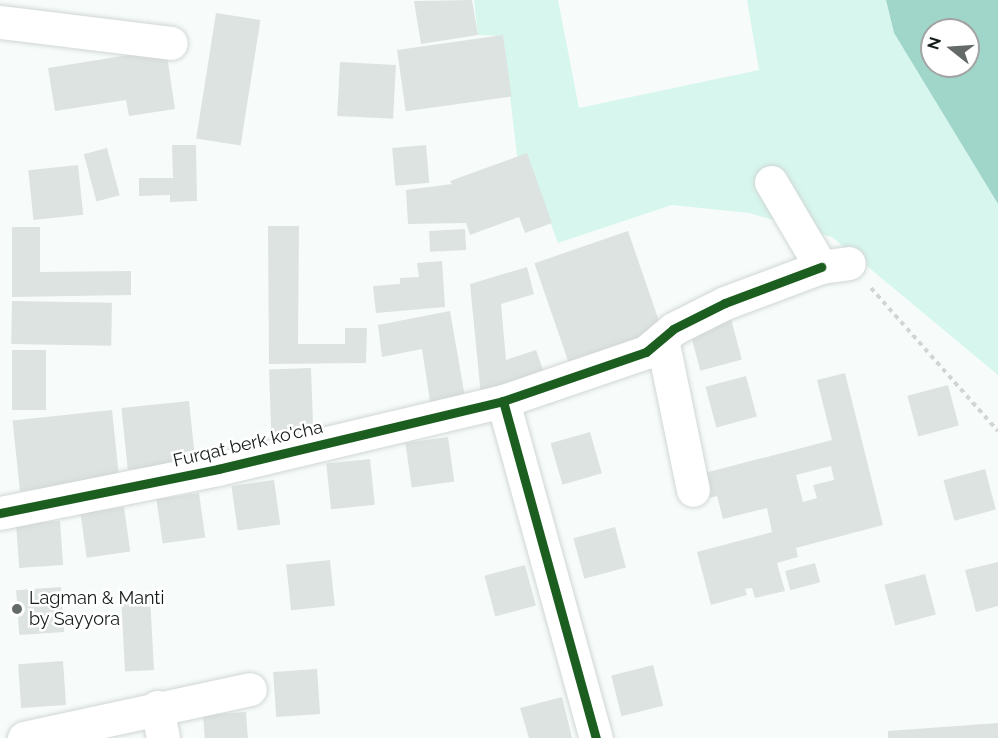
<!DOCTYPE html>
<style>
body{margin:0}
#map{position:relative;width:998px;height:738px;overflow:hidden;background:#f7fcfa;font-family:Raleway,sans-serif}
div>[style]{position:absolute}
.green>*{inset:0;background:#d7f6ee}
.water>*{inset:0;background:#a0d6ca}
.building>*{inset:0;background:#dde3e1;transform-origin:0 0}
.path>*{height:4px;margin-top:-2px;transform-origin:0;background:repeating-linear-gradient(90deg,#d2d5d4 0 4.5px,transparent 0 9px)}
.roads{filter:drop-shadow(0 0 2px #d0d7d4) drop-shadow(0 0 2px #d0d7d4)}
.minor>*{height:33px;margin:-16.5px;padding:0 16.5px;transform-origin:16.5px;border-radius:16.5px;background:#fefffe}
.cycleway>*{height:9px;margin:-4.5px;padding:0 4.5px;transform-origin:4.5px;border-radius:4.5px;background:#1b5e20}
.dots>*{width:16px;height:16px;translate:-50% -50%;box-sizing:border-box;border:3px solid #fff;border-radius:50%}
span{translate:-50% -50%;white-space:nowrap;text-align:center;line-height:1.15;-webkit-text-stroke:5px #fff;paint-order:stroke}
.street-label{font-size:18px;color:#141c1a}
.poi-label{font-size:18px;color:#141c1a}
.left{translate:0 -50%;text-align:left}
.north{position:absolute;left:920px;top:18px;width:60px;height:60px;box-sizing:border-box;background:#fff;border:2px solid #a1a4a3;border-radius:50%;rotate:287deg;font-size:16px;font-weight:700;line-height:24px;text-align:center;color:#141c1a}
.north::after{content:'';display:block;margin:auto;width:21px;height:27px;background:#636a68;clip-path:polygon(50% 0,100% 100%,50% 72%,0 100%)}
</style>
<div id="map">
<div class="green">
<i style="clip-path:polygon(474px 0,558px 0,579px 108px,759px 70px,747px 0,886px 0,894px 33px,998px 204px,998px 375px,832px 237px,749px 213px,672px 205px,558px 243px,537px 187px,520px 181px,503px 36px,478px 35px)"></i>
</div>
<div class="water">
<i style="clip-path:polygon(evenodd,886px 0,998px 0,998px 204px,894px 33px,886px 0,932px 30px,968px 30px,968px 66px,932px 66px,932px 30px)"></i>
</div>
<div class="building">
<i style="clip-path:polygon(472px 0,478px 35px,421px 44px,414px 1px)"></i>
<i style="left:216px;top:13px;width:45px;height:127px;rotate:9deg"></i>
<i style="left:503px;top:35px;width:62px;height:107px;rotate:82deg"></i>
<i style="clip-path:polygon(166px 49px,175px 109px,129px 116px,126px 100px,55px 111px,48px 68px)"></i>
<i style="left:340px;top:62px;width:56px;height:54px;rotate:3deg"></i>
<i style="clip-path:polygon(172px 145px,196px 145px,197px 201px,170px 202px,170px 195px,139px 196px,139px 178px,173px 178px)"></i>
<i style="left:426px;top:145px;width:38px;height:34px;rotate:85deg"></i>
<i style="left:107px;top:148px;width:49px;height:24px;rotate:75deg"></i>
<i style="clip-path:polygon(527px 153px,552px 223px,525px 233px,519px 217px,470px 235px,466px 223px,408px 224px,406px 190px,452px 184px,450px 181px)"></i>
<i style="left:78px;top:165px;width:50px;height:50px;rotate:84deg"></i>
<i style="clip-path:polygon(268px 226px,299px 226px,298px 344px,345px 344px,345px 328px,367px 328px,366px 363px,269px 364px)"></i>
<i style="clip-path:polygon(12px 227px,40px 227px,40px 272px,131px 271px,131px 295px,12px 297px)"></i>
<i style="left:465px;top:229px;width:21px;height:36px;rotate:87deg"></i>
<i style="left:628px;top:231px;width:104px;height:99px;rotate:71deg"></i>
<i style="clip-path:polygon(442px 261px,445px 307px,376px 313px,373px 286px,400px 284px,400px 278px,419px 277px,417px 263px)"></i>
<i style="clip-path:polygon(527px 267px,534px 294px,501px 304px,506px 360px,536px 350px,546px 378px,481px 396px,470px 284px)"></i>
<i style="left:12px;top:301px;width:100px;height:43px;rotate:1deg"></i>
<i style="clip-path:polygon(450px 311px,466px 403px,431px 408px,422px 349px,382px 357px,378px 325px)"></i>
<i style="left:731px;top:319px;width:42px;height:43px;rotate:75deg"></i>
<i style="left:12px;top:350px;width:34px;height:60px"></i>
<i style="left:311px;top:368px;width:73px;height:42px;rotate:88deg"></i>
<i style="clip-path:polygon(evenodd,845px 373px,883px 525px,796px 548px,798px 557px,777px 563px,785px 591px,755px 598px,752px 588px,745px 589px,747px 595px,711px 605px,697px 552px,772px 532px,767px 508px,723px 519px,717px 496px,699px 500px,693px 476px,832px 440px,817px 380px,845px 373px,831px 466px,834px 480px,813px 485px,817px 498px,803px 502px,796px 475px,831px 466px)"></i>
<i style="left:746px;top:376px;width:42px;height:42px;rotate:75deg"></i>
<i style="left:948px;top:385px;width:42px;height:42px;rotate:75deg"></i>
<i style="left:189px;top:401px;width:62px;height:68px;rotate:84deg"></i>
<i style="left:112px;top:410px;width:71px;height:100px;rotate:84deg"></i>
<i style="left:590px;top:432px;width:43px;height:41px;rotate:74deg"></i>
<i style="left:448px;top:437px;width:45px;height:43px;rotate:82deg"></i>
<i style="left:370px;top:459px;width:46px;height:44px;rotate:84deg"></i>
<i style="left:985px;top:469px;width:42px;height:43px;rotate:75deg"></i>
<i style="left:274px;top:480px;width:45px;height:43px;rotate:82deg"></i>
<i style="left:199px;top:493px;width:45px;height:43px;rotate:82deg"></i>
<i style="left:124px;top:507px;width:45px;height:44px;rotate:82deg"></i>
<i style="left:60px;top:521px;width:44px;height:44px;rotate:86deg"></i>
<i style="left:615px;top:527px;width:42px;height:43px;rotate:75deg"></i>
<i style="left:330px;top:560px;width:46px;height:44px;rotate:84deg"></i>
<i style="clip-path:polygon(998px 562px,998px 606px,976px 612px,965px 570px)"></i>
<i style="left:815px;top:563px;width:20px;height:31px;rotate:75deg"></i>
<i style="left:525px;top:565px;width:42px;height:42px;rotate:75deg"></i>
<i style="left:925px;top:574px;width:42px;height:42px;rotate:75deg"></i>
<i style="left:61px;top:587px;width:45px;height:45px;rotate:86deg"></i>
<i style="left:150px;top:595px;width:75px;height:29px;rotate:87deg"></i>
<i style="left:63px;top:661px;width:44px;height:45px;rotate:86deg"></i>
<i style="left:653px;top:665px;width:42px;height:43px;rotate:76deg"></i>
<i style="left:317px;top:669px;width:45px;height:44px;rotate:86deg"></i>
<i style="clip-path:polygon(562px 697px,572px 738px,529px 738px,520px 708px)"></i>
<i style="left:246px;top:712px;width:26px;height:43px;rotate:86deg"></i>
<i style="clip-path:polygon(998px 723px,998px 738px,888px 738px,888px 731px)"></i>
</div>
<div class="path">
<i style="left:871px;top:288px;width:191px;rotate:48.4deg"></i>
</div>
<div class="roads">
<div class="minor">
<i style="left:0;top:22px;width:172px;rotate:7deg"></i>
<i style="left:771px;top:182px;width:99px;rotate:59.5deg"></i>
<i style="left:821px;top:267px;width:28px;rotate:-8deg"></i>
<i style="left:662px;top:339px;width:154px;rotate:78.4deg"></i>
<i style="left:503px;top:401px;width:350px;rotate:74.6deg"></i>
<i style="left:0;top:513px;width:222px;rotate:-11.4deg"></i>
<i style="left:218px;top:469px;width:293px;rotate:-13.4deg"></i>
<i style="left:503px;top:401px;width:151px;rotate:-18.9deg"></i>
<i style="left:646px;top:352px;width:35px;rotate:-40deg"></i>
<i style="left:673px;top:329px;width:58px;rotate:-26.6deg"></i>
<i style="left:725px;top:303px;width:103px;rotate:-20.6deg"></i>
<i style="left:157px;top:707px;width:32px;rotate:79deg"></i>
<i style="left:24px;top:738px;width:231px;rotate:-12.2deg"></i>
</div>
</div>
<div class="cycleway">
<i style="left:503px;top:401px;width:350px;rotate:74.6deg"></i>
<i style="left:0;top:513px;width:222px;rotate:-11.4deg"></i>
<i style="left:218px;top:469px;width:293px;rotate:-13.4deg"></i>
<i style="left:503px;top:401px;width:151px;rotate:-18.9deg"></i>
<i style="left:646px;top:352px;width:35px;rotate:-40deg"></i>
<i style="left:673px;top:329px;width:58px;rotate:-26.6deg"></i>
<i style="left:725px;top:303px;width:103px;rotate:-20.6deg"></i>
</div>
<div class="dots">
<i style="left:17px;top:609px;background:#636a68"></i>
</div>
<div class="street-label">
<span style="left:248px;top:444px;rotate:-13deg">Furqat berk ko'cha</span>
</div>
<div class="poi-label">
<span class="left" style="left:29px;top:609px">Lagman &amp; Manti<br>by Sayyora</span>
</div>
<div class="north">N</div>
</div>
